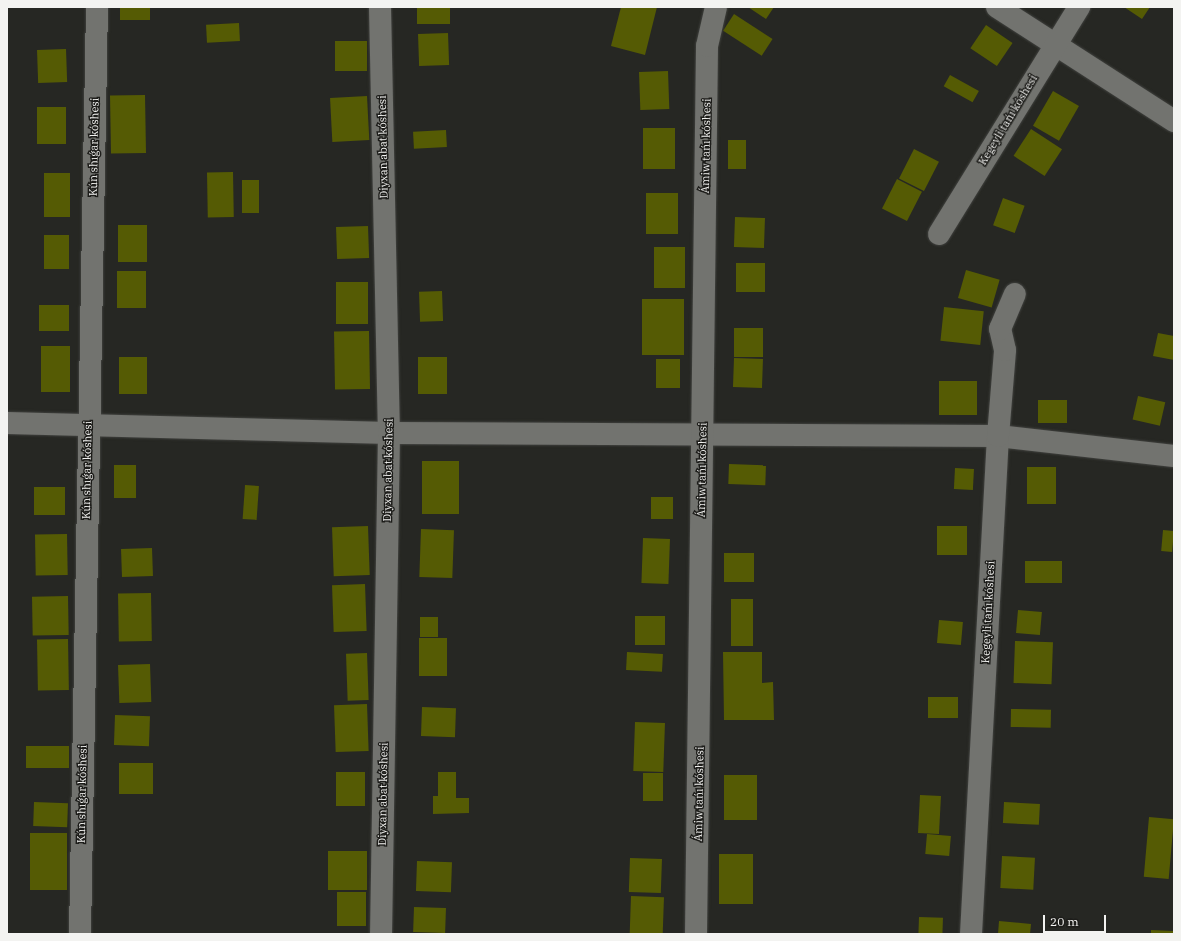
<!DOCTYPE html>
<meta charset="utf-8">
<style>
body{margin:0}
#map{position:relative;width:1181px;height:941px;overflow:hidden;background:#262723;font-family:"IBM Plex Serif",serif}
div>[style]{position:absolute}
.building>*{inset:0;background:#555b04;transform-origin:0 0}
.roads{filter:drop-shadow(0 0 1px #41423f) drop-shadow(0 0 1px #41423f)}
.minor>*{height:22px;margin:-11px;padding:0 11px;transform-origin:11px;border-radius:11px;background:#72736f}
span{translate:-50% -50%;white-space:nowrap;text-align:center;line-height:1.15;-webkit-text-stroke:3px #1d1d1a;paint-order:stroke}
.street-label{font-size:11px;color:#f3f3f1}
.frame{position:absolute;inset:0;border:8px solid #f3f3f1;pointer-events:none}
.scale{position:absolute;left:1043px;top:915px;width:63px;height:18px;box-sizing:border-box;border:2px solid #f3f3f1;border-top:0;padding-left:5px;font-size:12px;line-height:14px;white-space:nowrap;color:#f3f3f1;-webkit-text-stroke:3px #1d1d1a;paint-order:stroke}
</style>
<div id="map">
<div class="building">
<i style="left:120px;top:7px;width:30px;height:13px"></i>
<i style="left:417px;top:7px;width:33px;height:17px"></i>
<i style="clip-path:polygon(621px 7px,657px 7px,645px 55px,611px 46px)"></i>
<i style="clip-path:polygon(748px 7px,774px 7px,766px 19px)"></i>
<i style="clip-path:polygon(1124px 7px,1150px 7px,1142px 19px)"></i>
<i style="left:734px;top:14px;width:46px;height:20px;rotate:33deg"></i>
<i style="left:239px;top:23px;width:18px;height:33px;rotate:87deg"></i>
<i style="left:986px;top:25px;width:32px;height:28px;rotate:34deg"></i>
<i style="left:448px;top:33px;width:32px;height:30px;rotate:88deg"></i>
<i style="left:335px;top:41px;width:32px;height:30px"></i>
<i style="left:66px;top:49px;width:33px;height:29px;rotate:88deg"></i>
<i style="left:668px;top:71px;width:38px;height:29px;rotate:88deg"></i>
<i style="left:950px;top:75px;width:33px;height:13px;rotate:29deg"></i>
<i style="left:1053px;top:91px;width:30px;height:40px;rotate:30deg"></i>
<i style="left:145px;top:95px;width:58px;height:35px;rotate:89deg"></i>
<i style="left:367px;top:96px;width:44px;height:37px;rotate:87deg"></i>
<i style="left:66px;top:107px;width:37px;height:29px;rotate:90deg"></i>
<i style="left:643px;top:128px;width:32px;height:41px"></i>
<i style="left:1031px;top:129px;width:37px;height:32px;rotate:33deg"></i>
<i style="left:446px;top:130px;width:17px;height:33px;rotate:87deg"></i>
<i style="left:728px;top:140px;width:18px;height:29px"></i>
<i style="left:914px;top:149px;width:28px;height:33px;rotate:27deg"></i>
<i style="left:233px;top:172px;width:45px;height:26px;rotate:89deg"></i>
<i style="left:44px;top:173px;width:26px;height:44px"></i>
<i style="left:897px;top:179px;width:28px;height:33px;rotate:27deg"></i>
<i style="left:242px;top:180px;width:17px;height:33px"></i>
<i style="left:678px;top:193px;width:41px;height:32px;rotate:90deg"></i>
<i style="left:1003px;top:198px;width:23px;height:29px;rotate:20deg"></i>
<i style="left:735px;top:217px;width:30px;height:30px;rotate:2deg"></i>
<i style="left:118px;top:225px;width:29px;height:37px"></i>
<i style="left:368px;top:226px;width:32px;height:32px;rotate:88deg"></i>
<i style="left:44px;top:235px;width:25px;height:34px"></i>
<i style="left:654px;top:247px;width:31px;height:41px"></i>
<i style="left:736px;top:263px;width:29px;height:29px"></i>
<i style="left:966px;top:270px;width:35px;height:29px;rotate:16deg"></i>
<i style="left:146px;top:271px;width:37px;height:29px;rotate:90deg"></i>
<i style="left:336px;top:282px;width:32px;height:42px"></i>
<i style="left:442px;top:291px;width:30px;height:23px;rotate:88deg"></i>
<i style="left:684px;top:299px;width:56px;height:42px;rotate:90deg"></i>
<i style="left:39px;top:305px;width:30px;height:26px"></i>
<i style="left:944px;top:307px;width:40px;height:34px;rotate:6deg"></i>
<i style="left:734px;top:328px;width:29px;height:29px"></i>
<i style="left:369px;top:331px;width:58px;height:35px;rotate:89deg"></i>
<i style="clip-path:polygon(1158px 333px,1174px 336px,1174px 360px,1153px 356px)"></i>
<i style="left:41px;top:346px;width:29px;height:46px"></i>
<i style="left:119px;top:357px;width:28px;height:37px"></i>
<i style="left:418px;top:357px;width:29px;height:37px"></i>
<i style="left:734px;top:358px;width:29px;height:29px;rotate:2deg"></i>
<i style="left:656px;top:359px;width:24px;height:29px"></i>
<i style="left:939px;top:381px;width:38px;height:34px"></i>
<i style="left:1138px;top:396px;width:28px;height:24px;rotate:13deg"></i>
<i style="left:1038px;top:400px;width:29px;height:23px"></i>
<i style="left:422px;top:461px;width:37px;height:53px"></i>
<i style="left:729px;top:464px;width:37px;height:20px;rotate:2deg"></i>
<i style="left:114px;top:465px;width:22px;height:33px"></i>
<i style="left:1027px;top:467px;width:29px;height:37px"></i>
<i style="left:955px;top:468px;width:19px;height:21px;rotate:3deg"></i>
<i style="left:245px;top:485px;width:14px;height:34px;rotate:4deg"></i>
<i style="left:34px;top:487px;width:31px;height:28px"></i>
<i style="left:651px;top:497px;width:22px;height:22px"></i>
<i style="left:368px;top:526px;width:49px;height:36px;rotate:88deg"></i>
<i style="left:937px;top:526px;width:30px;height:29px"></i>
<i style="left:421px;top:529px;width:33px;height:48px;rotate:2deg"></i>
<i style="left:1163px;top:530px;width:11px;height:21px;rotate:5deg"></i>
<i style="left:67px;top:534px;width:41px;height:32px;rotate:89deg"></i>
<i style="left:643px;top:538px;width:27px;height:45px;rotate:2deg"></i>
<i style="left:152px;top:548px;width:28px;height:31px;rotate:88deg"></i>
<i style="left:724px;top:553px;width:30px;height:29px"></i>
<i style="left:1025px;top:561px;width:37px;height:22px"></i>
<i style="left:365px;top:584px;width:47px;height:33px;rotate:88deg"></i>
<i style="left:151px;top:593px;width:48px;height:33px;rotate:89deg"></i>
<i style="left:68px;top:596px;width:39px;height:36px;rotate:89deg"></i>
<i style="left:731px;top:599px;width:22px;height:47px"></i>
<i style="left:1018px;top:610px;width:24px;height:23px;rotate:5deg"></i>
<i style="left:635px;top:616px;width:30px;height:29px"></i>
<i style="left:420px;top:617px;width:18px;height:20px"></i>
<i style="left:939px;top:620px;width:24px;height:23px;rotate:5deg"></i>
<i style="left:419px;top:638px;width:28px;height:38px"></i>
<i style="left:68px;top:639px;width:51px;height:31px;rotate:89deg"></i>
<i style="left:1015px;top:641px;width:38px;height:42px;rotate:2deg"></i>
<i style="left:627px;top:652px;width:36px;height:18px;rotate:3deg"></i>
<i style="clip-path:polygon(723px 652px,762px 652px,762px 683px,773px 682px,774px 720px,724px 720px)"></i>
<i style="left:367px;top:653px;width:47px;height:21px;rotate:88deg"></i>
<i style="left:150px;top:664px;width:38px;height:32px;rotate:88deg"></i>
<i style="left:958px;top:697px;width:21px;height:30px;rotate:90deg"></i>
<i style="left:367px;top:704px;width:47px;height:33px;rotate:88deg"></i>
<i style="left:422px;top:707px;width:34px;height:29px;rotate:2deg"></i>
<i style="left:1011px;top:709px;width:40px;height:18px;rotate:1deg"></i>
<i style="left:115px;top:715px;width:35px;height:30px;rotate:2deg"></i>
<i style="left:635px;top:722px;width:30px;height:49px;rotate:2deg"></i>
<i style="left:26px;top:746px;width:43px;height:22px"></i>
<i style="left:119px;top:763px;width:34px;height:31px"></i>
<i style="left:336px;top:772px;width:29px;height:34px"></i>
<i style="clip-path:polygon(438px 772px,456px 772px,456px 798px,469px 798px,469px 813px,433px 814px,433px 796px,438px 796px)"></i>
<i style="left:643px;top:773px;width:20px;height:28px"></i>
<i style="left:724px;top:775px;width:33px;height:45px"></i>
<i style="left:920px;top:795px;width:21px;height:38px;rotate:3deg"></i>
<i style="left:34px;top:802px;width:34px;height:24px;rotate:2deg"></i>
<i style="left:1004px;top:802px;width:36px;height:21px;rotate:3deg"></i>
<i style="left:1149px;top:817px;width:25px;height:60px;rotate:5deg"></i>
<i style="left:30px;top:833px;width:37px;height:57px"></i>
<i style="left:927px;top:834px;width:24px;height:20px;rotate:5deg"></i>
<i style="left:328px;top:851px;width:39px;height:39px"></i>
<i style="left:719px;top:854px;width:34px;height:50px"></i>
<i style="left:1002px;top:856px;width:33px;height:32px;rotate:3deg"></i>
<i style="left:630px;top:858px;width:32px;height:34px;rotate:2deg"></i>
<i style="left:417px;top:861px;width:35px;height:30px;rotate:2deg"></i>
<i style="left:337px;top:892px;width:29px;height:34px"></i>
<i style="left:631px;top:896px;width:33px;height:38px;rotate:2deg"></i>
<i style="left:414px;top:907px;width:32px;height:25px;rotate:2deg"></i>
<i style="left:919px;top:917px;width:24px;height:17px;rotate:2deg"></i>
<i style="clip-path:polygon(999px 921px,1031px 924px,1030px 934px,998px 934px)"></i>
<i style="clip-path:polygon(1151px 930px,1174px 931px,1174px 934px,1151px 934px)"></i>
</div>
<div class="roads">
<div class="minor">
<i style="left:380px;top:7px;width:426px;rotate:88.8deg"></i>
<i style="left:389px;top:433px;width:501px;rotate:90.91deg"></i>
<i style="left:997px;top:7px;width:211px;rotate:32.8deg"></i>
<i style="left:939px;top:234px;width:267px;rotate:-58.3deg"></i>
<i style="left:7px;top:423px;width:382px;rotate:1.5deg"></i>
<i style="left:389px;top:433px;width:609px;rotate:0.28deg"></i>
<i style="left:998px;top:436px;width:177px;rotate:6.5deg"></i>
<i style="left:80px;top:934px;width:927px;rotate:-88.95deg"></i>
<i style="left:696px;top:934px;width:888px;rotate:-89.29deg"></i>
<i style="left:707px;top:46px;width:40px;rotate:-77deg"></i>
<i style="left:971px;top:934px;width:499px;rotate:-86.9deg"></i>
<i style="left:998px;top:436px;width:86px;rotate:-85.3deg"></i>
<i style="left:1005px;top:350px;width:22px;rotate:-103deg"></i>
<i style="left:1000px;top:329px;width:38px;rotate:-67deg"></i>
</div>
</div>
<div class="street-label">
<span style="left:1008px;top:120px;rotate:-59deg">Kegeyli tańı kóshesi</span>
<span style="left:706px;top:146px;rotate:-89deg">Ámiw tańı kóshesi</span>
<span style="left:94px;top:147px;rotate:-89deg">Kún shıǵar kóshesi</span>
<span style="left:383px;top:147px;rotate:-91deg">Diyxan abat kóshesi</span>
<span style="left:87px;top:470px;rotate:-89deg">Kún shıǵar kóshesi</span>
<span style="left:388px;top:470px;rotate:-89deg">Diyxan abat kóshesi</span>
<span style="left:702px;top:470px;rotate:-89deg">Ámiw tańı kóshesi</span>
<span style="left:988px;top:612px;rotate:-87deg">Kegeyli tańı kóshesi</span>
<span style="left:82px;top:794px;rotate:-89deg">Kún shıǵar kóshesi</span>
<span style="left:383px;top:794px;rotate:-89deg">Diyxan abat kóshesi</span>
<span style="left:699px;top:794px;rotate:-89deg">Ámiw tańı kóshesi</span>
</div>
<div class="frame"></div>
<div class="scale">20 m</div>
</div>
